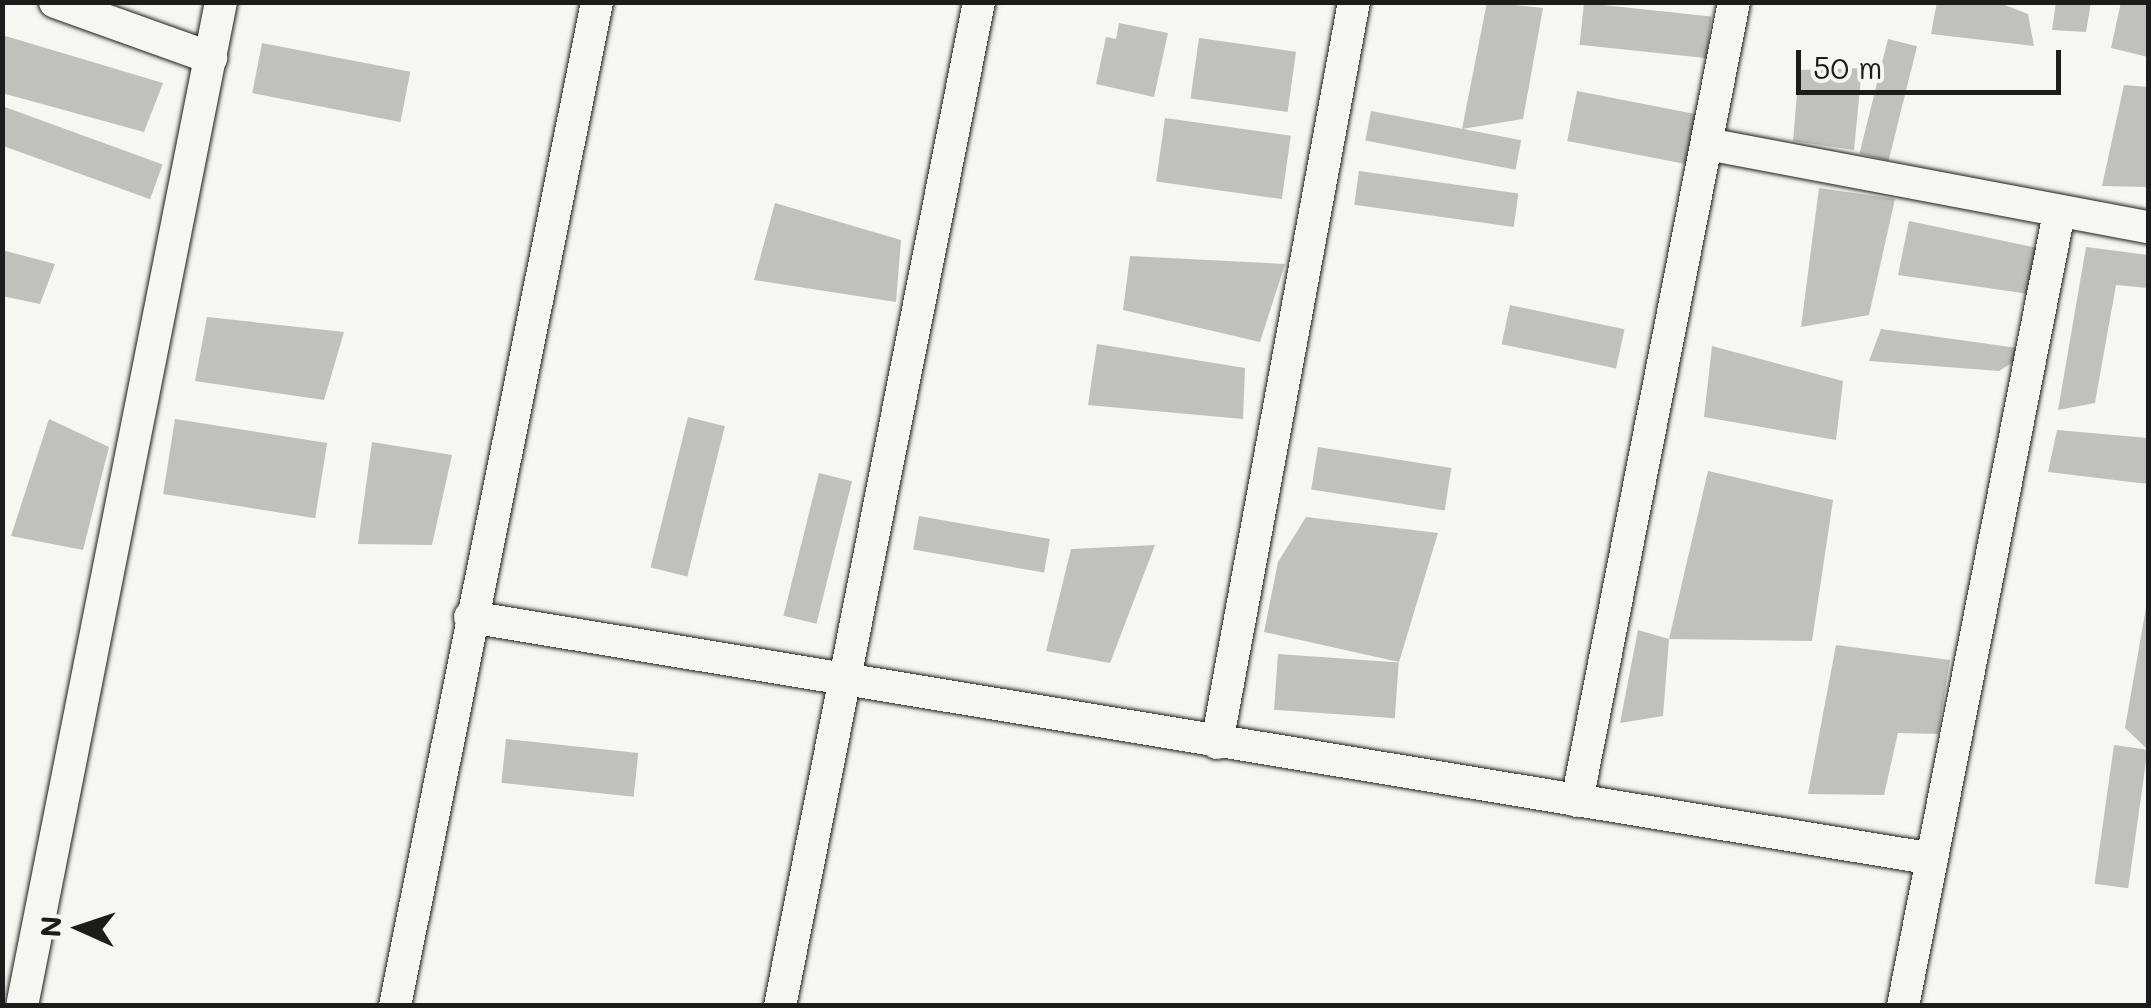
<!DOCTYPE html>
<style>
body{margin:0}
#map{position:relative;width:2151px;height:1008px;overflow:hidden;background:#f6f6f2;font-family:Mali,sans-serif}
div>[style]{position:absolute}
.building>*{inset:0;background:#c0c0bd;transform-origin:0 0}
.roads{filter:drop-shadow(0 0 2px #1c1c1c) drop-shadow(0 0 2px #1c1c1c)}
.minor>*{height:32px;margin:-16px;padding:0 16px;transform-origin:16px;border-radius:16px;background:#f6f6f2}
span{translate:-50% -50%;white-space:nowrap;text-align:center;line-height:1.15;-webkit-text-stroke:8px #f6f6f2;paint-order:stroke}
.frame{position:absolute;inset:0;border:5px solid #1c1c1c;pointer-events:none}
.north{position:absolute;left:30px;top:878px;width:100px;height:100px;-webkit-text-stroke:8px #f6f6f2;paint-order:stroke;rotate:273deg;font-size:28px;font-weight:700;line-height:40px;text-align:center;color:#1c1c1c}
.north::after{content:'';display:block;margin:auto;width:35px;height:45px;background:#1c1c1c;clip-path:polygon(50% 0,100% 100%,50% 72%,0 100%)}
.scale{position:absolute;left:1796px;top:50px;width:265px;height:45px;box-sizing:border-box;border:5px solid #1c1c1c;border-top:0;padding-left:12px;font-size:30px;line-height:35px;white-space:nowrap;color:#1c1c1c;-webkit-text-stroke:8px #f6f6f2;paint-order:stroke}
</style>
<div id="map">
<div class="building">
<i style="clip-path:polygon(1487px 2px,1543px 8px,1523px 119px,1462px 129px)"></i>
<i style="clip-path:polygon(1937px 2px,1997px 2px,2028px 14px,2034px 46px,1931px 34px)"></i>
<i style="clip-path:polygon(2056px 2px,2091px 2px,2086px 32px,2052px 30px)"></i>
<i style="clip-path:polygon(2121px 2px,2148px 2px,2148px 57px,2111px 48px)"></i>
<i style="left:1584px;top:3px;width:128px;height:42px;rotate:6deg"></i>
<i style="clip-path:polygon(1119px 23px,1168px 33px,1154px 97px,1096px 84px,1106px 37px,1116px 39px)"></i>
<i style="clip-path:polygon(2px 35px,163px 83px,144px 132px,2px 93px)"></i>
<i style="left:1199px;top:38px;width:98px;height:61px;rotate:8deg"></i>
<i style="left:1888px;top:39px;width:30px;height:118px;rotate:14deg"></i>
<i style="left:262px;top:43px;width:151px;height:51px;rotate:11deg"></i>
<i style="clip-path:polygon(1862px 68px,1854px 150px,1793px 141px,1799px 70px)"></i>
<i style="clip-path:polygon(2124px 85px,2148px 87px,2148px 187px,2102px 186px)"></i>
<i style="left:1577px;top:91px;width:123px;height:51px;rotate:11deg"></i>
<i style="left:2px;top:106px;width:171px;height:37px;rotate:20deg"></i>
<i style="left:1371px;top:111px;width:153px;height:30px;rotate:11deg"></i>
<i style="left:1165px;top:118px;width:127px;height:64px;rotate:8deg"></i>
<i style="left:1359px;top:171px;width:161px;height:34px;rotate:8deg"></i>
<i style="clip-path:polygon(1819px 188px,1895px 199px,1869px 315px,1801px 327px)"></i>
<i style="clip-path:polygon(775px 203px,901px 240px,896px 302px,754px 280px)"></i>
<i style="clip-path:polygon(1909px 221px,2052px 251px,2043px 296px,1898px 275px)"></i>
<i style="clip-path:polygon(2086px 247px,2148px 255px,2148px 288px,2116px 285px,2095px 403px,2058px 410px)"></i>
<i style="clip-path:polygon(2px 250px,55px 264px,40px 304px,2px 296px)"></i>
<i style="clip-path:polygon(1130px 256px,1285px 264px,1260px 342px,1123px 310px)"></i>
<i style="left:1510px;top:305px;width:117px;height:40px;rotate:12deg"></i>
<i style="clip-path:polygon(207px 317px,344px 332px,324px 400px,195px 381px)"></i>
<i style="clip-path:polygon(1881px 329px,2032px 350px,1999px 371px,1869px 361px)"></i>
<i style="clip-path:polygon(1097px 344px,1245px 368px,1243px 419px,1088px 405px)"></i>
<i style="clip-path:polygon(1712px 346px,1843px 381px,1836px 440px,1704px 417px)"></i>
<i style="left:688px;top:417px;width:38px;height:155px;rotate:14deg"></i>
<i style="clip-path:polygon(49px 419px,109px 447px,83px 550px,11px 536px)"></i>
<i style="left:175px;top:419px;width:154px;height:76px;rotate:9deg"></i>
<i style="clip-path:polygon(2057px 430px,2148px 438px,2148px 484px,2048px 472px)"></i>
<i style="clip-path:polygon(372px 442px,452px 455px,432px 545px,358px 544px)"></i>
<i style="left:1318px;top:447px;width:135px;height:43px;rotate:9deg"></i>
<i style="clip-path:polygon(1708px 471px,1833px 500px,1812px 641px,1669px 639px)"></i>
<i style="left:819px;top:473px;width:34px;height:147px;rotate:14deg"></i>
<i style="left:919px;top:516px;width:133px;height:34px;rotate:10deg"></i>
<i style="clip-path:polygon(1306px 517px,1438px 533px,1399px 662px,1264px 632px,1278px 562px)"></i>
<i style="clip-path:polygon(1155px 545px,1110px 663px,1046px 651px,1071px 549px)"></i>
<i style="clip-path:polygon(2147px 602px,2148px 602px,2148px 750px,2125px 728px)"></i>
<i style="clip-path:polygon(1638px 630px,1669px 639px,1663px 716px,1620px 723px)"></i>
<i style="clip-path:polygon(1836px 645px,1950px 660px,1938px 734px,1898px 733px,1884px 795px,1808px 794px)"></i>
<i style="left:1278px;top:654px;width:121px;height:56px;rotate:4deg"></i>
<i style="left:506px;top:739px;width:133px;height:44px;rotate:6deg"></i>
<i style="left:2114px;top:745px;width:34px;height:140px;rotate:8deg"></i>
</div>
<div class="roads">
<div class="minor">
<i style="left:55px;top:2px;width:166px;rotate:19.7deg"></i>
<i style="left:1707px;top:144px;width:449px;rotate:10.7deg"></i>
<i style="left:470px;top:617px;width:1478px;rotate:9.39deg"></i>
<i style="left:1217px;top:743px;width:754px;rotate:-79.53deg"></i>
<i style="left:1577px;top:801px;width:814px;rotate:-78.88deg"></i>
<i style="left:22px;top:1006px;width:1024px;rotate:-78.79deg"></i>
<i style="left:395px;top:1006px;width:1024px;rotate:-78.62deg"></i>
<i style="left:780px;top:1006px;width:1024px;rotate:-78.79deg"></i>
<i style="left:1903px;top:1006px;width:808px;rotate:-78.87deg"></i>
</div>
</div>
<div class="frame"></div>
<div class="north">N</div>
<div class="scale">50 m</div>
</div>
